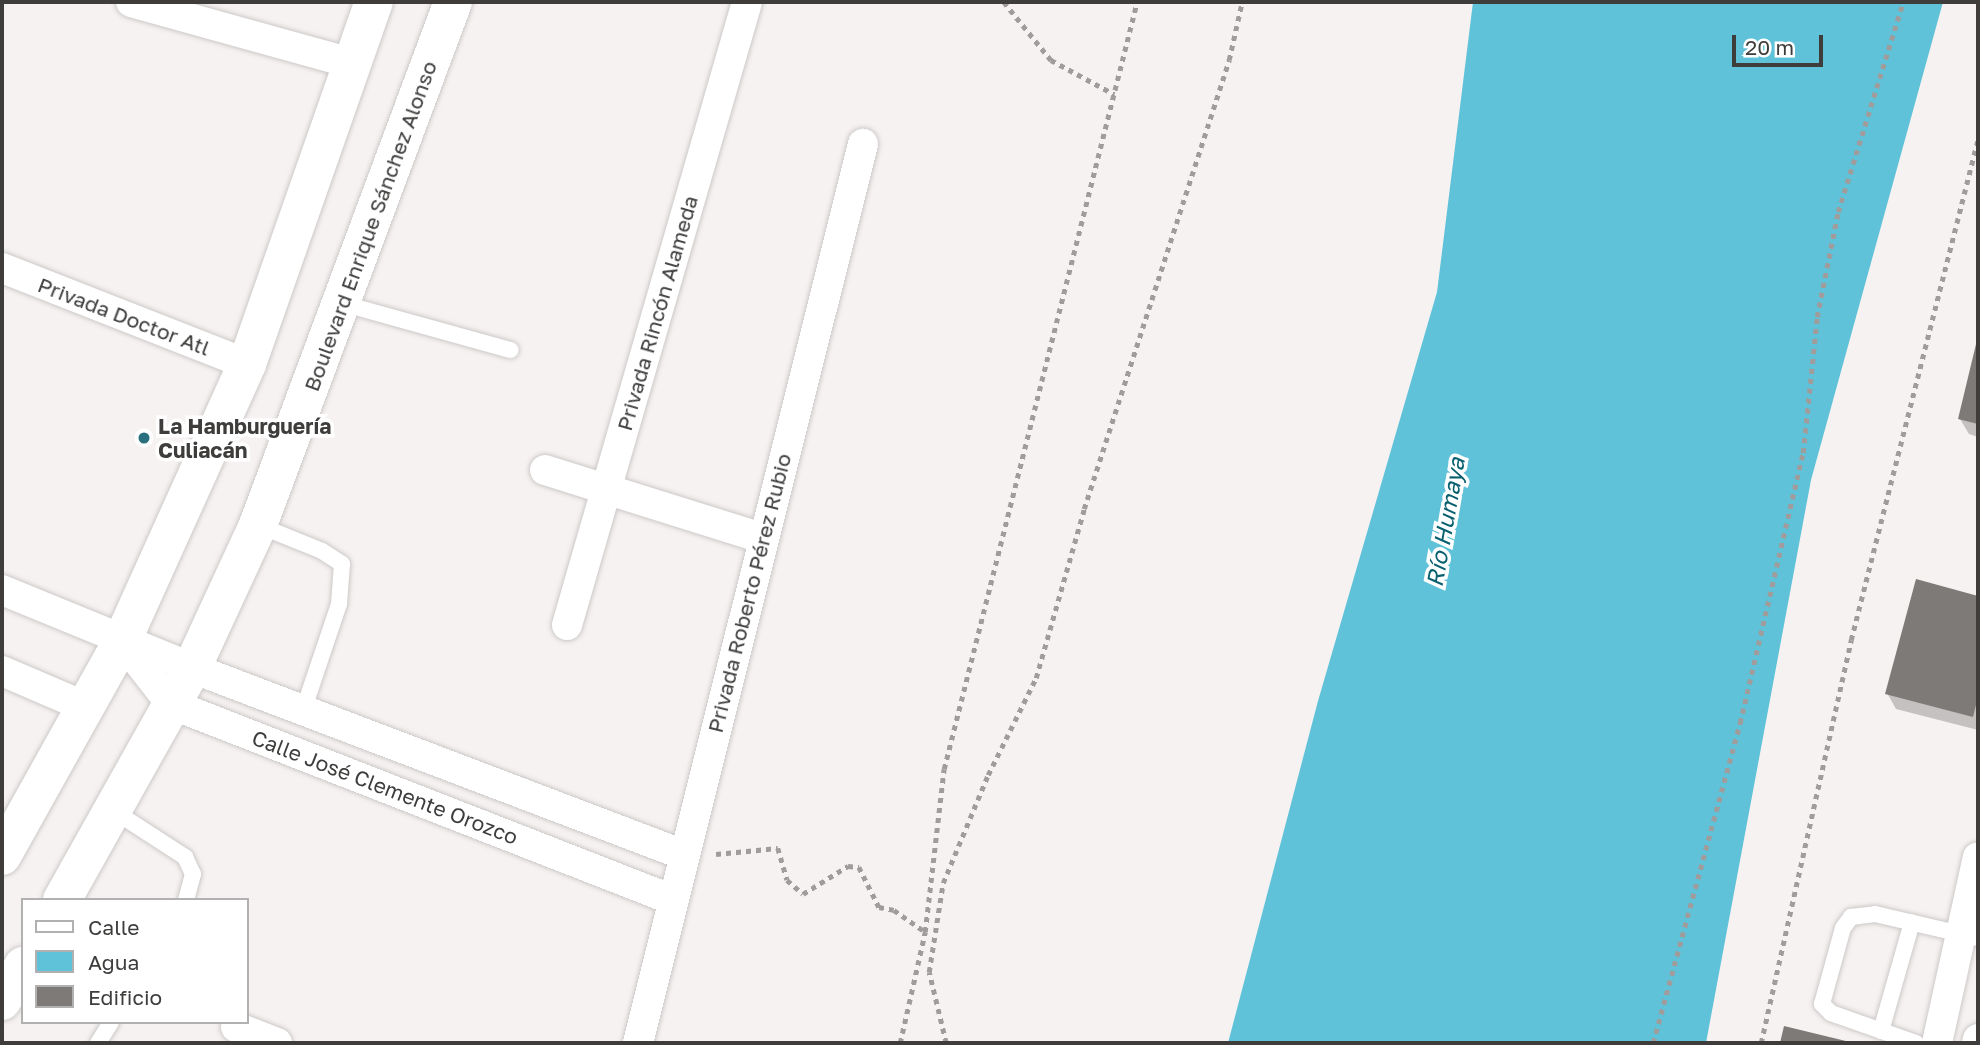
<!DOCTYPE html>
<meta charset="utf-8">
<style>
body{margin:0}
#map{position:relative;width:1980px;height:1045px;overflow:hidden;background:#f6f2f1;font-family:"Golos Text",sans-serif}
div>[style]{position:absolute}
.water>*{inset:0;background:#5fc2d8}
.shadow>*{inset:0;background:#0003}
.building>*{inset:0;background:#7d7a78}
.path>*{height:4.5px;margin-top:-2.25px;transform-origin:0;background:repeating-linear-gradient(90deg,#9f9c9b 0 5px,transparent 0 10px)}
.roads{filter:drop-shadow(0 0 2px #ccc9c8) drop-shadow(0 0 2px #ccc9c8)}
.service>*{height:16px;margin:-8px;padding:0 8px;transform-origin:8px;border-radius:8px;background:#fff}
.minor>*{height:30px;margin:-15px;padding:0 15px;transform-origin:15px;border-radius:15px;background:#fff}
.secondary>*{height:38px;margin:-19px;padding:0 19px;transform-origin:19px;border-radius:19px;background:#fff}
.dots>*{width:19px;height:19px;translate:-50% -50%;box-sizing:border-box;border:4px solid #fff;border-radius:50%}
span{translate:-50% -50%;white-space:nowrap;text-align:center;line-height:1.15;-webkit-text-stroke:7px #fff;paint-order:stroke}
.street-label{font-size:21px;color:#3e3d3c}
.poi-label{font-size:21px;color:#3e3d3c;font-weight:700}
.left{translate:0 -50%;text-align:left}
.water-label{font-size:23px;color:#09606f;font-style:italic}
.frame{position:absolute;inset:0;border:4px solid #3e3d3c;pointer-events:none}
.legend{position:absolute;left:21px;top:898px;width:228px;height:126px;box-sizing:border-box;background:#fff;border:2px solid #b2b1b1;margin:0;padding:9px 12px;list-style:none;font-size:21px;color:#3e3d3c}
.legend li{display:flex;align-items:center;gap:14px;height:35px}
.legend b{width:35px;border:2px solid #b2b1b1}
.scale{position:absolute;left:1732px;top:35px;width:91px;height:32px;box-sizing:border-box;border:4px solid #3e3d3c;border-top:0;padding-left:9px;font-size:21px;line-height:24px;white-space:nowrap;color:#3e3d3c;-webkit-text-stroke:5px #fff;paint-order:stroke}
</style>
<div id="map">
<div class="water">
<i style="clip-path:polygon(1473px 2px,1943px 2px,1811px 480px,1706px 1043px,1228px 1043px,1318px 701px,1437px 292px)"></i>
</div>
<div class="shadow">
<i style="clip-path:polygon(1978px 344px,1978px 437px,1969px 434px,1960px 419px)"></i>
<i style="clip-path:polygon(1917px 581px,1978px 598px,1978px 730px,1896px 709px,1887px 693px)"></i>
</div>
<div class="building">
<i style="clip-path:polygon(1977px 340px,1978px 340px,1978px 424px,1958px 419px)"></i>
<i style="clip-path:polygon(1916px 579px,1978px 596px,1978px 697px,1973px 717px,1885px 694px)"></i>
<i style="clip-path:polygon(1784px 1026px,1850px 1042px,1850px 1043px,1780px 1043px)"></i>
</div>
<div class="path">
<i style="left:1004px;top:2px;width:75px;rotate:51deg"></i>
<i style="left:1051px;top:60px;width:72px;rotate:28.4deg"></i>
<i style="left:716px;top:854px;width:62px;rotate:-5.5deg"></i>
<i style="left:778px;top:848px;width:33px;rotate:74deg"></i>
<i style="left:787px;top:880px;width:21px;rotate:41deg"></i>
<i style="left:803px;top:894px;width:53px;rotate:-31.9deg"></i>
<i style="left:848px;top:866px;width:11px;rotate:5deg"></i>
<i style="left:859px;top:867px;width:45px;rotate:63.4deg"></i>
<i style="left:879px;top:907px;width:15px;rotate:11deg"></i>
<i style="left:894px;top:910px;width:38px;rotate:35deg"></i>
<i style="left:900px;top:1043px;width:114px;rotate:-77.3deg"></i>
<i style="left:925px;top:932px;width:164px;rotate:-83.4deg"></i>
<i style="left:944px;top:769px;width:791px;rotate:-75.88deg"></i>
<i style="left:946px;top:1043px;width:73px;rotate:-103.5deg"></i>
<i style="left:929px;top:972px;width:90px;rotate:-81.1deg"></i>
<i style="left:943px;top:883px;width:117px;rotate:-67.4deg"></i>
<i style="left:988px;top:775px;width:108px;rotate:-63.7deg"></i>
<i style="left:1036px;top:678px;width:176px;rotate:-74.1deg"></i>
<i style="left:1084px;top:509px;width:472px;rotate:-72.1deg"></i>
<i style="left:1229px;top:60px;width:59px;rotate:-77.4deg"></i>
<i style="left:1653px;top:1043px;width:332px;rotate:-74.8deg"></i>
<i style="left:1740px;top:723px;width:277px;rotate:-76.9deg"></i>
<i style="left:1803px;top:453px;width:137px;rotate:-84.1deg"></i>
<i style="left:1817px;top:317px;width:107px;rotate:-78.7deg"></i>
<i style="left:1838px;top:212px;width:220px;rotate:-72.8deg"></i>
<i style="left:1761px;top:1043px;width:413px;rotate:-77.4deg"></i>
<i style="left:1851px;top:640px;width:517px;rotate:-75.78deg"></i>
</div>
<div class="roads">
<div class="service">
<i style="left:341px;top:303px;width:176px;rotate:15.5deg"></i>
<i style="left:258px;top:525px;width:69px;rotate:22.1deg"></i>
<i style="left:322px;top:551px;width:24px;rotate:33deg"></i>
<i style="left:342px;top:564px;width:40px;rotate:94.3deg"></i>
<i style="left:339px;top:604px;width:113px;rotate:108.6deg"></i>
<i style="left:114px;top:811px;width:85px;rotate:32.9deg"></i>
<i style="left:185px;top:857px;width:19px;rotate:65deg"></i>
<i style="left:193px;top:874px;width:27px;rotate:105deg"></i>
<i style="left:1881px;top:1031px;width:113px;rotate:-74.1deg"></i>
<i style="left:98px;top:1043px;width:25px;rotate:-58deg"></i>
<i style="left:1916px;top:1043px;width:90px;rotate:-160.6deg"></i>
<i style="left:1831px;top:1013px;width:13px;rotate:-135deg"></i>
<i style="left:1822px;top:1004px;width:79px;rotate:-74.6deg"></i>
<i style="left:1843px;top:928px;width:14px;rotate:-54deg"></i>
<i style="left:1851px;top:917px;width:24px;rotate:-7deg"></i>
<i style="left:1875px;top:914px;width:106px;rotate:13.1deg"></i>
</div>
<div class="minor">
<i style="left:131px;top:2px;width:231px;rotate:15.5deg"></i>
<i style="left:2px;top:268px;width:263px;rotate:21.4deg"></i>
<i style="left:545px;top:470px;width:227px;rotate:17.4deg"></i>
<i style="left:2px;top:590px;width:205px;rotate:22.3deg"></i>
<i style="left:192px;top:668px;width:526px;rotate:20.81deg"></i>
<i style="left:567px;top:625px;width:648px;rotate:-73.88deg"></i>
<i style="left:122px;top:641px;width:80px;rotate:52.1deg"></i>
<i style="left:171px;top:704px;width:539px;rotate:21.33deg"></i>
<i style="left:2px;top:671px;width:91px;rotate:23.2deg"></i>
<i style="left:236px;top:1027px;width:44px;rotate:21.3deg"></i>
<i style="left:638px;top:1043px;width:927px;rotate:-75.95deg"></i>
<i style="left:1937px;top:1043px;width:190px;rotate:-77.6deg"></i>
<i style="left:1977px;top:1043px;width:4px;rotate:-76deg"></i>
</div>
<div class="secondary">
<i style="left:2px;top:856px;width:246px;rotate:-60.8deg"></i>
<i style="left:122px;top:641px;width:304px;rotate:-65.7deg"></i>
<i style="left:247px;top:364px;width:384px;rotate:-70.7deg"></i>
<i style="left:62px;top:900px;width:266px;rotate:-60.7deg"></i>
<i style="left:192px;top:668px;width:157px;rotate:-65.2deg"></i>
<i style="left:258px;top:525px;width:558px;rotate:-69.55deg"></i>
<i style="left:2px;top:1001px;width:41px;rotate:-59deg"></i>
</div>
</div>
<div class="dots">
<i style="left:144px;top:438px;background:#296f7e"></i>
</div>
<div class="street-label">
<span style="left:370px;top:226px;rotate:-70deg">Boulevard Enrique Sánchez Alonso</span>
<span style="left:657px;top:313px;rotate:-74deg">Privada Rincón Alameda</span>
<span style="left:124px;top:316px;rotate:21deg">Privada Doctor Atl</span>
<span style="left:749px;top:593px;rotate:-76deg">Privada Roberto Pérez Rubio</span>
<span style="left:385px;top:787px;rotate:21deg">Calle José Clemente Orozco</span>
</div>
<div class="poi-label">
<span class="left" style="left:158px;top:438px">La Hamburguería<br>Culiacán</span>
</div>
<div class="water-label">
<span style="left:1445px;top:522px;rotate:-80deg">Río Humaya</span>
</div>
<div class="frame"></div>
<ul class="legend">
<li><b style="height:9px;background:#fff"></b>Calle</li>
<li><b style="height:19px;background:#5fc2d8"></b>Agua</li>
<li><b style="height:19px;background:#7d7a78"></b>Edificio</li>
</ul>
<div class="scale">20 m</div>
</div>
